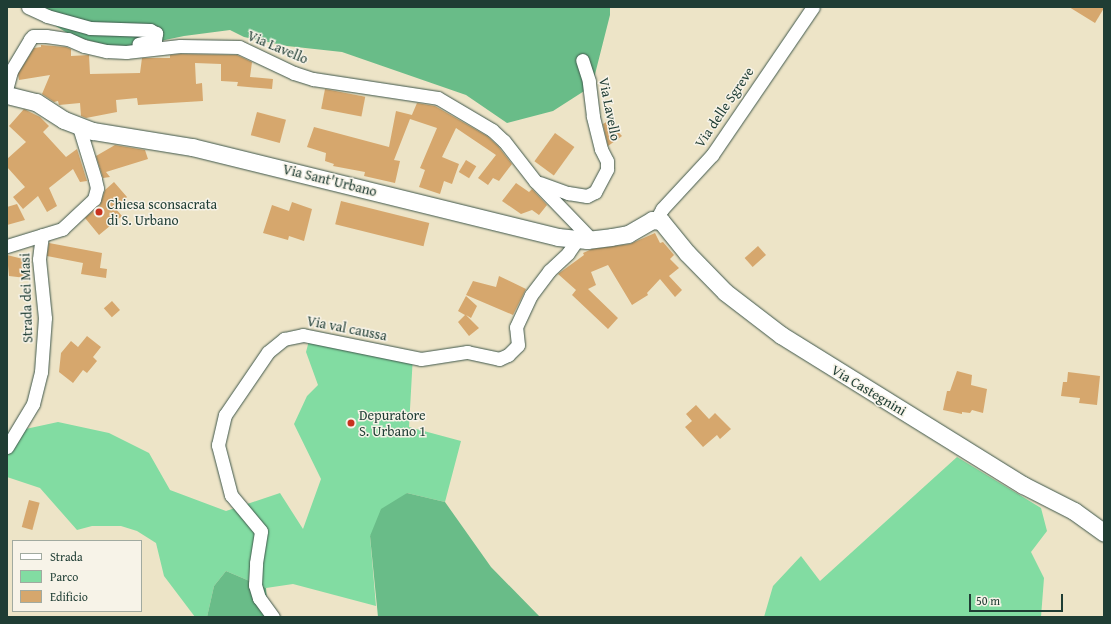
<!DOCTYPE html>
<style>
body{margin:0}
#map{position:relative;width:1111px;height:624px;overflow:hidden;background:#ede4c7;font-family:"Gentium Book Plus",serif}
div>[style]{position:absolute}
.green>*{inset:0;background:#82dca2}
.forest>*{inset:0;background:#69bc88}
.building>*{inset:0;background:#d6a76d;transform-origin:0 0}
.roads{filter:drop-shadow(0 0 1px #3e564a) drop-shadow(0 0 1px #3e564a)}
.minor>*{height:13px;margin:-6.5px;padding:0 6.5px;transform-origin:6.5px;border-radius:6.5px;background:#fff}
.tertiary>*{height:17px;margin:-8.5px;padding:0 8.5px;transform-origin:8.5px;border-radius:8.5px;background:#fff}
.dots>*{width:11px;height:11px;translate:-50% -50%;box-sizing:border-box;border:2px solid #f7f3e8;border-radius:50%}
span{translate:-50% -50%;white-space:nowrap;text-align:center;line-height:1.15;-webkit-text-stroke:3px #f7f3e8;paint-order:stroke}
.street-label{font-size:14px;color:#1f3d34}
.poi-label{font-size:14px;color:#1f3d34}
.left{translate:0 -50%;text-align:left}
.frame{position:absolute;inset:0;border:8px solid #1f3d34;pointer-events:none}
.legend{position:absolute;left:12px;top:540px;width:130px;height:72px;box-sizing:border-box;background:#f7f3e8;border:1px solid #a1aaa0;margin:0;padding:5px 7px;list-style:none;font-size:12px;color:#1f3d34}
.legend li{display:flex;align-items:center;gap:8px;height:20px}
.legend b{width:20px;border:1px solid #a1aaa0}
.scale{position:absolute;left:969px;top:594px;width:94px;height:18px;box-sizing:border-box;border:2px solid #1f3d34;border-top:0;padding-left:5px;font-size:12px;line-height:14px;white-space:nowrap;color:#1f3d34;-webkit-text-stroke:3px #f7f3e8;paint-order:stroke}
</style>
<div id="map">
<div class="green">
<i style="clip-path:polygon(311px 333px,413px 355px,409px 427px,461px 441px,445px 502px,407px 493px,370px 536px,376px 606px,293px 584px,266px 588px,226px 571px,214px 586px,207px 617px,195px 617px,164px 576px,156px 543px,137px 531px,121px 526px,92px 526px,77px 530px,40px 488px,7px 477px,7px 433px,58px 422px,109px 433px,149px 453px,170px 490px,226px 511px,280px 493px,303px 529px,321px 479px,294px 424px,307px 396px,318px 385px,306px 352px)"></i>
<i style="clip-path:polygon(957px 457px,1041px 508px,1047px 531px,1031px 552px,1044px 578px,1041px 617px,764px 617px,773px 586px,801px 556px,820px 581px)"></i>
</div>
<div class="forest">
<i style="clip-path:polygon(40px 7px,610px 7px,610px 15px,592px 86px,553px 111px,507px 123px,466px 95px,342px 52px,287px 46px,244px 37px,230px 30px,184px 36px,122px 49px,72px 36px,35px 13px)"></i>
<i style="clip-path:polygon(407px 493px,445px 502px,491px 567px,540px 617px,378px 617px,370px 536px,381px 509px)"></i>
<i style="clip-path:polygon(226px 571px,266px 588px,268px 617px,207px 617px,214px 586px)"></i>
</div>
<div class="building">
<i style="clip-path:polygon(1069px 7px,1104px 7px,1104px 8px,1095px 23px)"></i>
<i style="clip-path:polygon(41px 45px,66px 47px,71px 49px,71px 56px,89px 55px,90px 74px,140px 73px,142px 58px,170px 58px,170px 55px,180px 54px,237px 55px,252px 62px,250px 77px,273px 79px,272px 89px,237px 86px,238px 82px,221px 81px,221px 64px,195px 63px,196px 84px,202px 83px,203px 101px,138px 105px,137px 98px,116px 100px,117px 112px,86px 118px,81px 116px,80px 103px,59px 105px,58px 101px,54px 102px,42px 94px,50px 75px,19px 80px,18px 74px,34px 48px,41px 47px)"></i>
<i style="left:325px;top:89px;width:41px;height:20px;rotate:11deg"></i>
<i style="clip-path:polygon(417px 103px,435px 106px,487px 136px,498px 146px,512px 164px,499px 181px,493px 178px,488px 185px,478px 178px,496px 155px,456px 128px,442px 157px,459px 164px,452px 184px,444px 181px,440px 194px,419px 187px,425px 170px,420px 168px,437px 128px,410px 119px,394px 160px,400px 161px,395px 183px,364px 176px,365px 172px,333px 166px,334px 164px,325px 161px,326px 153px,307px 147px,314px 127px,389px 147px,396px 111px,412px 115px,411px 117px)"></i>
<i style="clip-path:polygon(24px 109px,40px 117px,49px 126px,43px 132px,66px 157px,77px 149px,87px 181px,80px 182px,73px 169px,49px 188px,57px 206px,47px 212px,38px 196px,23px 209px,13px 197px,25px 187px,7px 167px,7px 159px,26px 142px,9px 126px)"></i>
<i style="left:257px;top:112px;width:30px;height:24px;rotate:15deg"></i>
<i style="clip-path:polygon(608px 121px,622px 136px,608px 146px,603px 124px)"></i>
<i style="left:555px;top:133px;width:24px;height:35px;rotate:36deg"></i>
<i style="clip-path:polygon(115px 145px,145px 150px,148px 159px,106px 172px,110px 177px,103px 178px,96px 156px)"></i>
<i style="left:466px;top:160px;width:12px;height:14px;rotate:31deg"></i>
<i style="clip-path:polygon(114px 182px,127px 197px,115px 208px,122px 216px,99px 235px,85px 218px,100px 205px,105px 190px)"></i>
<i style="clip-path:polygon(516px 183px,529px 192px,532px 189px,547px 205px,539px 215px,532px 210px,521px 214px,502px 201px)"></i>
<i style="left:341px;top:201px;width:91px;height:24px;rotate:14deg"></i>
<i style="clip-path:polygon(292px 202px,312px 209px,304px 241px,289px 236px,288px 240px,263px 233px,272px 205px,289px 211px)"></i>
<i style="clip-path:polygon(17px 204px,25px 220px,7px 225px,7px 207px)"></i>
<i style="clip-path:polygon(655px 233px,660px 243px,663px 242px,674px 255px,670px 259px,679px 268px,669px 276px,682px 290px,675px 297px,660px 279px,647px 293px,648px 295px,632px 305px,608px 265px,591px 272px,596px 285px,588px 289px,618px 318px,608px 329px,572px 295px,576px 290px,558px 274px,584px 255px,583px 253px,592px 249px,630px 244px)"></i>
<i style="clip-path:polygon(49px 243px,102px 253px,100px 268px,107px 269px,106px 278px,81px 274px,83px 263px,47px 256px)"></i>
<i style="left:758px;top:246px;width:12px;height:18px;rotate:48deg"></i>
<i style="clip-path:polygon(7px 255px,27px 260px,26px 278px,9px 276px)"></i>
<i style="clip-path:polygon(499px 276px,526px 289px,513px 315px,466px 295px,473px 281px,496px 287px)"></i>
<i style="clip-path:polygon(466px 296px,477px 306px,471px 318px,466px 315px,479px 328px,469px 336px,458px 322px,465px 315px,458px 311px)"></i>
<i style="left:112px;top:301px;width:12px;height:11px;rotate:48deg"></i>
<i style="clip-path:polygon(87px 336px,101px 347px,93px 357px,97px 361px,87px 373px,83px 370px,73px 383px,59px 372px,61px 353px,71px 341px,78px 347px)"></i>
<i style="clip-path:polygon(957px 371px,972px 375px,971px 385px,987px 389px,983px 413px,972px 410px,970px 413px,962px 412px,962px 414px,943px 410px,947px 391px,950px 391px)"></i>
<i style="clip-path:polygon(1068px 372px,1100px 376px,1097px 405px,1079px 403px,1080px 398px,1061px 396px,1063px 382px,1067px 382px)"></i>
<i style="clip-path:polygon(696px 405px,709px 419px,715px 413px,731px 429px,720px 439px,717px 435px,703px 447px,685px 427px,692px 421px,686px 414px)"></i>
<i style="left:29px;top:500px;width:11px;height:28px;rotate:15deg"></i>
</div>
<div class="roads">
<div class="minor">
<i style="left:28px;top:7px;width:21px;rotate:25deg"></i>
<i style="left:47px;top:16px;width:45px;rotate:15.6deg"></i>
<i style="left:90px;top:28px;width:60px;rotate:1.9deg"></i>
<i style="left:150px;top:30px;width:7px;rotate:27deg"></i>
<i style="left:156px;top:33px;width:7px;rotate:98deg"></i>
<i style="left:155px;top:40px;width:17px;rotate:167deg"></i>
<i style="left:7px;top:86px;width:16px;rotate:-75deg"></i>
<i style="left:11px;top:71px;width:37px;rotate:-59deg"></i>
<i style="left:30px;top:39px;width:4px;rotate:-45deg"></i>
<i style="left:33px;top:36px;width:13px"></i>
<i style="left:46px;top:36px;width:22px;rotate:8deg"></i>
<i style="left:68px;top:39px;width:17px;rotate:24deg"></i>
<i style="left:84px;top:46px;width:23px;rotate:13deg"></i>
<i style="left:106px;top:51px;width:20px;rotate:3deg"></i>
<i style="left:126px;top:52px;width:54px;rotate:-6.3deg"></i>
<i style="left:180px;top:46px;width:59px;rotate:1deg"></i>
<i style="left:239px;top:47px;width:61px;rotate:25.3deg"></i>
<i style="left:294px;top:73px;width:20px;rotate:18deg"></i>
<i style="left:313px;top:79px;width:126px;rotate:8.6deg"></i>
<i style="left:438px;top:98px;width:63px;rotate:30.7deg"></i>
<i style="left:492px;top:130px;width:16px;rotate:43deg"></i>
<i style="left:504px;top:141px;width:51px;rotate:52.2deg"></i>
<i style="left:535px;top:181px;width:82px;rotate:46deg"></i>
<i style="left:540px;top:183px;width:30px;rotate:20deg"></i>
<i style="left:568px;top:193px;width:19px;rotate:9deg"></i>
<i style="left:587px;top:196px;width:9px;rotate:-27deg"></i>
<i style="left:595px;top:192px;width:26px;rotate:-62deg"></i>
<i style="left:607px;top:169px;width:8px;rotate:-90deg"></i>
<i style="left:607px;top:161px;width:13px;rotate:-117deg"></i>
<i style="left:601px;top:149px;width:34px;rotate:-104deg"></i>
<i style="left:593px;top:116px;width:35px;rotate:-97deg"></i>
<i style="left:589px;top:81px;width:22px;rotate:-108deg"></i>
<i style="left:656px;top:220px;width:13px;rotate:-61deg"></i>
<i style="left:662px;top:209px;width:74px;rotate:-47.2deg"></i>
<i style="left:712px;top:155px;width:179px;rotate:-55.7deg"></i>
<i style="left:7px;top:246px;width:58px;rotate:-17.2deg"></i>
<i style="left:62px;top:229px;width:44px;rotate:-43.2deg"></i>
<i style="left:94px;top:199px;width:11px;rotate:-75deg"></i>
<i style="left:97px;top:188px;width:9px;rotate:-103deg"></i>
<i style="left:95px;top:179px;width:54px;rotate:-107.1deg"></i>
<i style="left:7px;top:447px;width:50px;rotate:-58.8deg"></i>
<i style="left:33px;top:404px;width:33px;rotate:-76deg"></i>
<i style="left:41px;top:372px;width:54px;rotate:-85.8deg"></i>
<i style="left:45px;top:318px;width:59px;rotate:-95.8deg"></i>
<i style="left:39px;top:259px;width:24px;rotate:-83deg"></i>
<i style="left:273px;top:617px;width:24px;rotate:-126deg"></i>
<i style="left:259px;top:598px;width:14px;rotate:-107deg"></i>
<i style="left:255px;top:585px;width:22px;rotate:-87deg"></i>
<i style="left:256px;top:563px;width:32px;rotate:-81deg"></i>
<i style="left:261px;top:531px;width:47px;rotate:-129.8deg"></i>
<i style="left:231px;top:495px;width:52px;rotate:-104.6deg"></i>
<i style="left:218px;top:445px;width:31px;rotate:-77deg"></i>
<i style="left:225px;top:415px;width:76px;rotate:-55.7deg"></i>
<i style="left:268px;top:352px;width:21px;rotate:-39deg"></i>
<i style="left:284px;top:339px;width:19px;rotate:-12deg"></i>
<i style="left:303px;top:335px;width:120px;rotate:11.5deg"></i>
<i style="left:421px;top:359px;width:47px;rotate:-8.7deg"></i>
<i style="left:467px;top:352px;width:33px;rotate:12deg"></i>
<i style="left:499px;top:359px;width:10px;rotate:-24deg"></i>
<i style="left:508px;top:355px;width:14px;rotate:-45deg"></i>
<i style="left:518px;top:345px;width:18px;rotate:-96deg"></i>
<i style="left:516px;top:327px;width:35px;rotate:-65deg"></i>
<i style="left:531px;top:295px;width:30px;rotate:-53deg"></i>
<i style="left:549px;top:271px;width:26px;rotate:-43deg"></i>
<i style="left:568px;top:253px;width:16px;rotate:-55deg"></i>
</div>
<div class="tertiary">
<i style="left:7px;top:95px;width:30px;rotate:14deg"></i>
<i style="left:36px;top:102px;width:33px;rotate:33deg"></i>
<i style="left:64px;top:120px;width:31px;rotate:21deg"></i>
<i style="left:93px;top:131px;width:100px;rotate:9.2deg"></i>
<i style="left:192px;top:147px;width:377px;rotate:13.8deg"></i>
<i style="left:558px;top:237px;width:29px;rotate:6deg"></i>
<i style="left:587px;top:240px;width:24px;rotate:-7deg"></i>
<i style="left:611px;top:237px;width:17px;rotate:-10deg"></i>
<i style="left:628px;top:234px;width:28px;rotate:-30deg"></i>
<i style="left:652px;top:220px;width:9px;rotate:6deg"></i>
<i style="left:661px;top:221px;width:41px;rotate:50.9deg"></i>
<i style="left:687px;top:253px;width:54px;rotate:45.7deg"></i>
<i style="left:725px;top:292px;width:71px;rotate:37.5deg"></i>
<i style="left:781px;top:335px;width:285px;rotate:31.8deg"></i>
<i style="left:1023px;top:485px;width:57px;rotate:27deg"></i>
<i style="left:1074px;top:511px;width:37px;rotate:36deg"></i>
</div>
</div>
<div class="dots">
<i style="left:99px;top:212px;background:#c8321e"></i>
<i style="left:351px;top:423px;background:#c8321e"></i>
</div>
<div class="street-label">
<span style="left:278px;top:47px;rotate:23deg">Via Lavello</span>
<span style="left:724px;top:107px;rotate:-56deg">Via delle Sgreve</span>
<span style="left:610px;top:109px;rotate:79deg">Via Lavello</span>
<span style="left:330px;top:180px;rotate:14deg">Via Sant'Urbano</span>
<span style="left:26px;top:298px;rotate:-92deg">Strada dei Masi</span>
<span style="left:347px;top:328px;rotate:11deg">Via val caussa</span>
<span style="left:869px;top:390px;rotate:31deg">Via Castegnini</span>
</div>
<div class="poi-label">
<span class="left" style="left:107px;top:212px">Chiesa sconsacrata<br>di S. Urbano</span>
<span class="left" style="left:359px;top:423px">Depuratore<br>S. Urbano 1</span>
</div>
<div class="frame"></div>
<ul class="legend">
<li><b style="height:5px;background:#fff"></b>Strada</li>
<li><b style="height:11px;background:#82dca2"></b>Parco</li>
<li><b style="height:11px;background:#d6a76d"></b>Edificio</li>
</ul>
<div class="scale">50 m</div>
</div>
